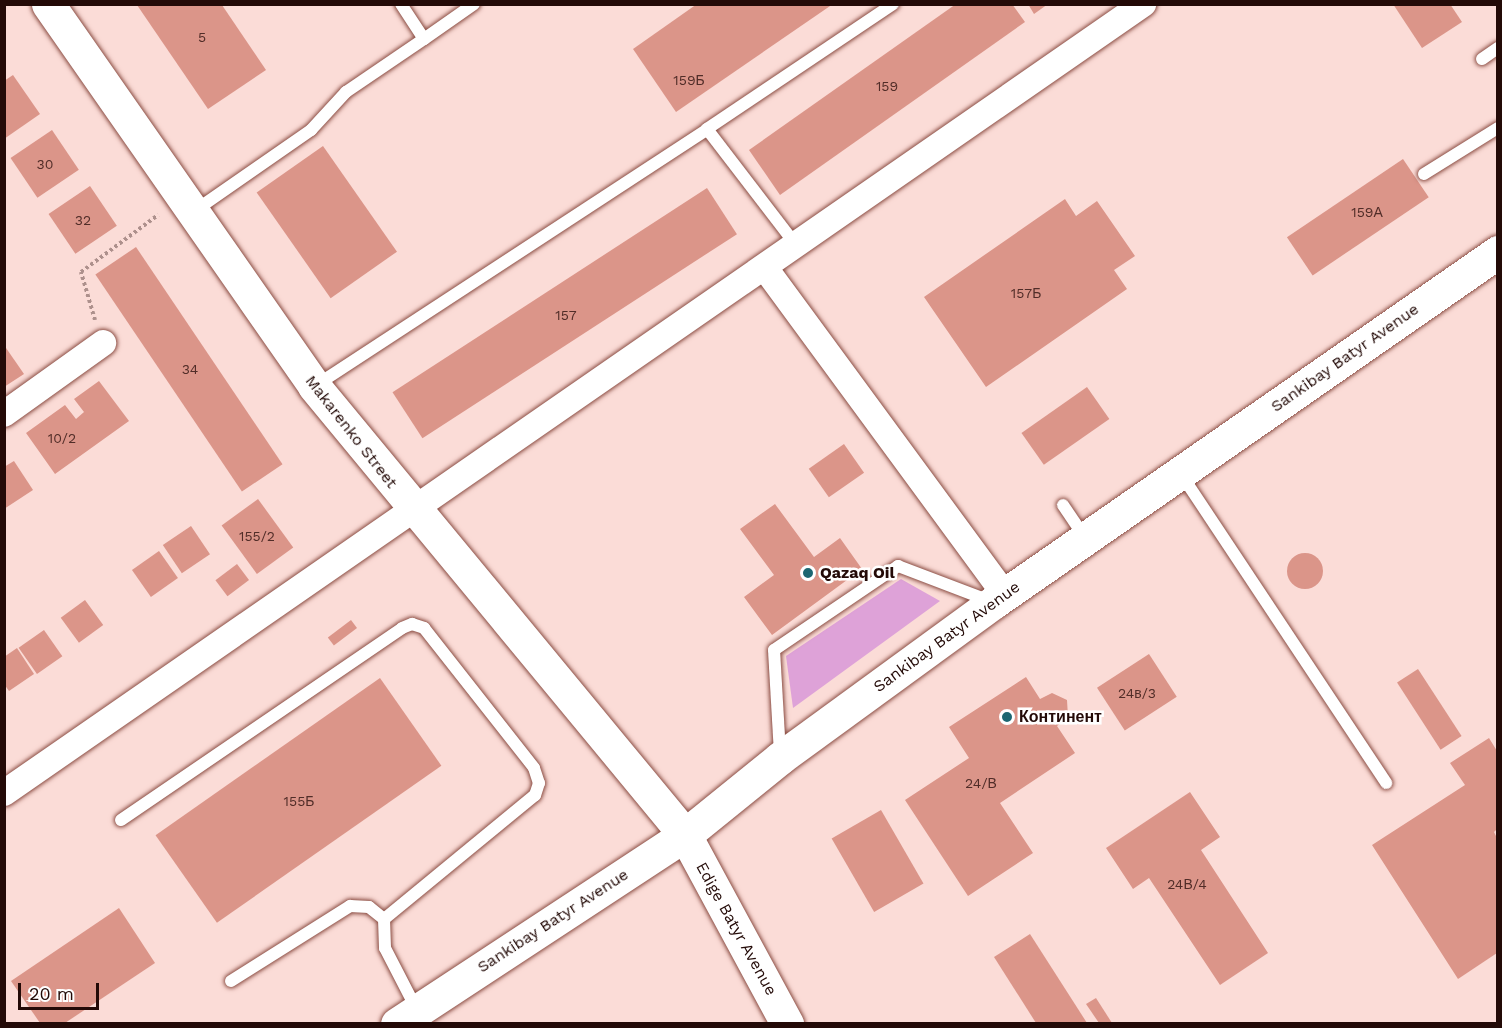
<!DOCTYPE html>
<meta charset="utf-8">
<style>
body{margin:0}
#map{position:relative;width:1502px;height:1028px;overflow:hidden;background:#fbdcd7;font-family:"Work Sans",sans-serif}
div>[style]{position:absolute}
.green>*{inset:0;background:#dea2d8}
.building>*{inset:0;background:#db9589;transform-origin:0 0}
.round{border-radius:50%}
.path>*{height:4px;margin-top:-2px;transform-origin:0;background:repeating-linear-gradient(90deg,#ad908c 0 3px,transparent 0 6px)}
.roads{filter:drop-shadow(0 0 2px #8b4d43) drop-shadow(0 0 2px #8b4d43)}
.lane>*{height:12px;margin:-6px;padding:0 6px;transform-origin:6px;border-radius:6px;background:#fff}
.street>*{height:26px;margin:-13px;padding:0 13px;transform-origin:13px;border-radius:13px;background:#fff}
.secondary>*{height:33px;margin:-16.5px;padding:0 16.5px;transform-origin:16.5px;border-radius:16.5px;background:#fff}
.dots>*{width:16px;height:16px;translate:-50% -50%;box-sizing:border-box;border:3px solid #fff;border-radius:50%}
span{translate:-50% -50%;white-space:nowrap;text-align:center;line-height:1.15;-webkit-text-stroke:5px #fff;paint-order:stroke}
.number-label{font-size:14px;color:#512d28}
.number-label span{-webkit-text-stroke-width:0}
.street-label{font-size:16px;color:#230a07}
.poi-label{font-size:16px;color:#230a07;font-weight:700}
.left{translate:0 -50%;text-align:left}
.frame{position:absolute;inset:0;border:6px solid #230a07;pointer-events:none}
.scale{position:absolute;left:18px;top:983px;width:81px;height:27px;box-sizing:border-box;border:3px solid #230a07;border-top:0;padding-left:8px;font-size:18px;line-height:21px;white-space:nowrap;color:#230a07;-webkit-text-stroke:4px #fff;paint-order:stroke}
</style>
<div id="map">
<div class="green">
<i style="clip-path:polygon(901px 579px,940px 601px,793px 708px,786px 656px)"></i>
</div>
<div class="building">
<i style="clip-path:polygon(697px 4px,833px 4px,676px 112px,633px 49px)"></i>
<i style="clip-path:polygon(956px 4px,1012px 4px,1025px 22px,780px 195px,749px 150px)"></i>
<i style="clip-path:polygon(1028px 4px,1048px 4px,1034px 14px)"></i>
<i style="clip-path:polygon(1393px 4px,1450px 4px,1462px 22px,1422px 48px)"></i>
<i style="clip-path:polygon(137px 5px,222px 5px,266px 70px,208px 109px)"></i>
<i style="clip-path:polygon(13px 75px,40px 114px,4px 139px,4px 81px)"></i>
<i style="left:52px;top:130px;width:48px;height:50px;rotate:56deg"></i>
<i style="left:323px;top:146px;width:129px;height:81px;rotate:55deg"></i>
<i style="left:1403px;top:159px;width:46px;height:140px;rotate:56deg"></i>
<i style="left:90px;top:186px;width:48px;height:50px;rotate:56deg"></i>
<i style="left:707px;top:188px;width:55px;height:375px;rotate:57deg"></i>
<i style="clip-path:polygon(1065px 199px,1076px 216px,1097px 201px,1135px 256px,1114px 270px,1127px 289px,986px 387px,924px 297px)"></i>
<i style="left:136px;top:247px;width:262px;height:49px;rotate:56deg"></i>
<i style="clip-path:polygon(4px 345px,24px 374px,4px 387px)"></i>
<i style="clip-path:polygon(99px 381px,129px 421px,55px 474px,26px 433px,65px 405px,76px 419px,84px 412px,74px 399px)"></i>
<i style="left:1087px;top:387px;width:39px;height:80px;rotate:55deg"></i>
<i style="left:844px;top:444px;width:35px;height:43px;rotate:55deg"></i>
<i style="clip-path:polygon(14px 461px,33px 490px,4px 509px,4px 467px)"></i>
<i style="left:258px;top:499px;width:60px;height:45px;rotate:54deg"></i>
<i style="clip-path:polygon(775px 504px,814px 557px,840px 538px,862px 569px,772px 635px,744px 597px,774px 575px,740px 529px)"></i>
<i style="left:191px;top:526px;width:34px;height:34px;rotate:56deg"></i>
<i style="left:159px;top:551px;width:33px;height:33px;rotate:55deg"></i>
<i class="round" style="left:1287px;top:553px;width:36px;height:36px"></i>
<i style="left:237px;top:564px;width:20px;height:27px;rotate:53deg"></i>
<i style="left:85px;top:600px;width:31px;height:30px;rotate:54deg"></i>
<i style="left:351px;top:620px;width:10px;height:29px;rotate:53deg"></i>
<i style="left:44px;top:630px;width:32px;height:31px;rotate:55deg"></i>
<i style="clip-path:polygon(17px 648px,34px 674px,9px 691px,4px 684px,4px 657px)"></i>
<i style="left:1149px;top:654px;width:51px;height:62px;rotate:57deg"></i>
<i style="left:1418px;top:669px;width:80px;height:25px;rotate:57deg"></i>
<i style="clip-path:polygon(1026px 677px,1040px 699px,1052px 693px,1067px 700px,1068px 717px,1057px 726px,1075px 753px,1000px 803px,1033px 853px,968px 896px,905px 800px,969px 758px,949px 727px)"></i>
<i style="left:380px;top:678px;width:107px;height:274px;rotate:55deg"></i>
<i style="clip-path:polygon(1489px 738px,1497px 751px,1497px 829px,1494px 832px,1497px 838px,1497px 953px,1458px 979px,1372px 845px,1465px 785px,1450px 763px)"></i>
<i style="clip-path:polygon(1190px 792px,1220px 837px,1201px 850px,1268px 953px,1220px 985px,1149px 878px,1133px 889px,1106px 848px)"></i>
<i style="left:881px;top:810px;width:85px;height:57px;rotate:60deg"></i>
<i style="clip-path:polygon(119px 908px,155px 963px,65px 1023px,40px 1023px,11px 981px)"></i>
<i style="clip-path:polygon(1030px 934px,1087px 1023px,1036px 1023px,994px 957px)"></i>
<i style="clip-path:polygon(1096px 998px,1112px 1023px,1099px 1023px,1086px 1004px)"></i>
</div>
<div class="path">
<i style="left:95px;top:320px;width:50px;rotate:-106.3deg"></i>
<i style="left:81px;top:272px;width:96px;rotate:-36.5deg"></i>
</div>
<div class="roads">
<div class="lane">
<i style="left:401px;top:4px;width:42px;rotate:56.7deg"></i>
<i style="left:424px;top:39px;width:61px;rotate:-35deg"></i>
<i style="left:1482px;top:59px;width:19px;rotate:-35deg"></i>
<i style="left:707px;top:129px;width:224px;rotate:-33.9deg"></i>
<i style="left:1424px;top:174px;width:87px;rotate:-31.9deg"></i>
<i style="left:193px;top:212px;width:144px;rotate:-34.8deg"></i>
<i style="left:311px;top:130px;width:52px;rotate:-47.4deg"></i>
<i style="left:346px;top:92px;width:94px;rotate:-34.2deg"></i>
<i style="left:315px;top:386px;width:469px;rotate:-33.2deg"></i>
<i style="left:707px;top:129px;width:146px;rotate:52.5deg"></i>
<i style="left:1181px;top:474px;width:371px;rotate:56.4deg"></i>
<i style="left:1063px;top:505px;width:40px;rotate:56deg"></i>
<i style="left:780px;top:754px;width:104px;rotate:-93.3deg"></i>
<i style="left:774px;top:650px;width:150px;rotate:-34.1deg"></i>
<i style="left:898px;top:566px;width:98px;rotate:20.8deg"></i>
<i style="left:121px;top:820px;width:340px;rotate:-34.3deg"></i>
<i style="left:402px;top:628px;width:11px;rotate:-22deg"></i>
<i style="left:412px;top:624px;width:13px;rotate:18deg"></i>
<i style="left:424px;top:628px;width:178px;rotate:51.8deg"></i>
<i style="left:534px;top:768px;width:16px;rotate:72deg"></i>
<i style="left:539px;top:783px;width:13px;rotate:108deg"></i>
<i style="left:535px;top:795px;width:195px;rotate:140.6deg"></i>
<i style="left:384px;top:919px;width:29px;rotate:88deg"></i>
<i style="left:385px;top:948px;width:70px;rotate:62.7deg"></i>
<i style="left:231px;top:981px;width:141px;rotate:-32.2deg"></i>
<i style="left:350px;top:906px;width:19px;rotate:3deg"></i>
<i style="left:369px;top:907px;width:19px;rotate:39deg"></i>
</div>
<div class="street">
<i style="left:765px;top:268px;width:406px;rotate:53.7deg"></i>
<i style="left:4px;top:414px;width:122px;rotate:-35.6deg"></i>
<i style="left:4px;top:793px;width:1386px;rotate:-34.71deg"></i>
</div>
<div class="secondary">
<i style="left:48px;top:4px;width:465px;rotate:55.1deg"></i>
<i style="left:314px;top:386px;width:582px;rotate:50.43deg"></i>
<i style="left:685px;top:835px;width:215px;rotate:61.6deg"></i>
<i style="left:397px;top:1024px;width:344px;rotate:-33.3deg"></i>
<i style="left:685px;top:835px;width:122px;rotate:-39deg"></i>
<i style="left:780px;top:758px;width:265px;rotate:-36.1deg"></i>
<i style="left:994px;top:602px;width:614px;rotate:-34.78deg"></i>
</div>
</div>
<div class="dots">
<i style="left:808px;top:573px;background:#1c6671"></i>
<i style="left:1007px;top:717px;background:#1c6671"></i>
</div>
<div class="number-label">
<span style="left:202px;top:37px">5</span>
<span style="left:689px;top:80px">159Б</span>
<span style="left:887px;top:86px">159</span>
<span style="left:45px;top:164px">30</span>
<span style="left:1367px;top:212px">159А</span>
<span style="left:83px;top:220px">32</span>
<span style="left:1026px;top:293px">157Б</span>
<span style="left:566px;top:315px">157</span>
<span style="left:190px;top:369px">34</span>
<span style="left:62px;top:438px">10/2</span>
<span style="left:257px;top:536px">155/2</span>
<span style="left:1137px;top:693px">24в/3</span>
<span style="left:981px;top:783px">24/В</span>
<span style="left:299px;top:801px">155Б</span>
<span style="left:1187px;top:884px">24В/4</span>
</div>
<div class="street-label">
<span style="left:1345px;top:358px;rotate:-35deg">Sankibay Batyr Avenue</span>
<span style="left:351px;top:432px;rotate:52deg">Makarenko Street</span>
<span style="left:947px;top:637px;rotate:-36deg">Sankibay Batyr Avenue</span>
<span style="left:553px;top:921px;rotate:-33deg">Sankibay Batyr Avenue</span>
<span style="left:736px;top:929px;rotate:61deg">Edige Batyr Avenue</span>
</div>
<div class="poi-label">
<span class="left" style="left:820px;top:573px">Qazaq Oil</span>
<span class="left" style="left:1019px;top:717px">Континент</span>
</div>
<div class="frame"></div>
<div class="scale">20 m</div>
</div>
